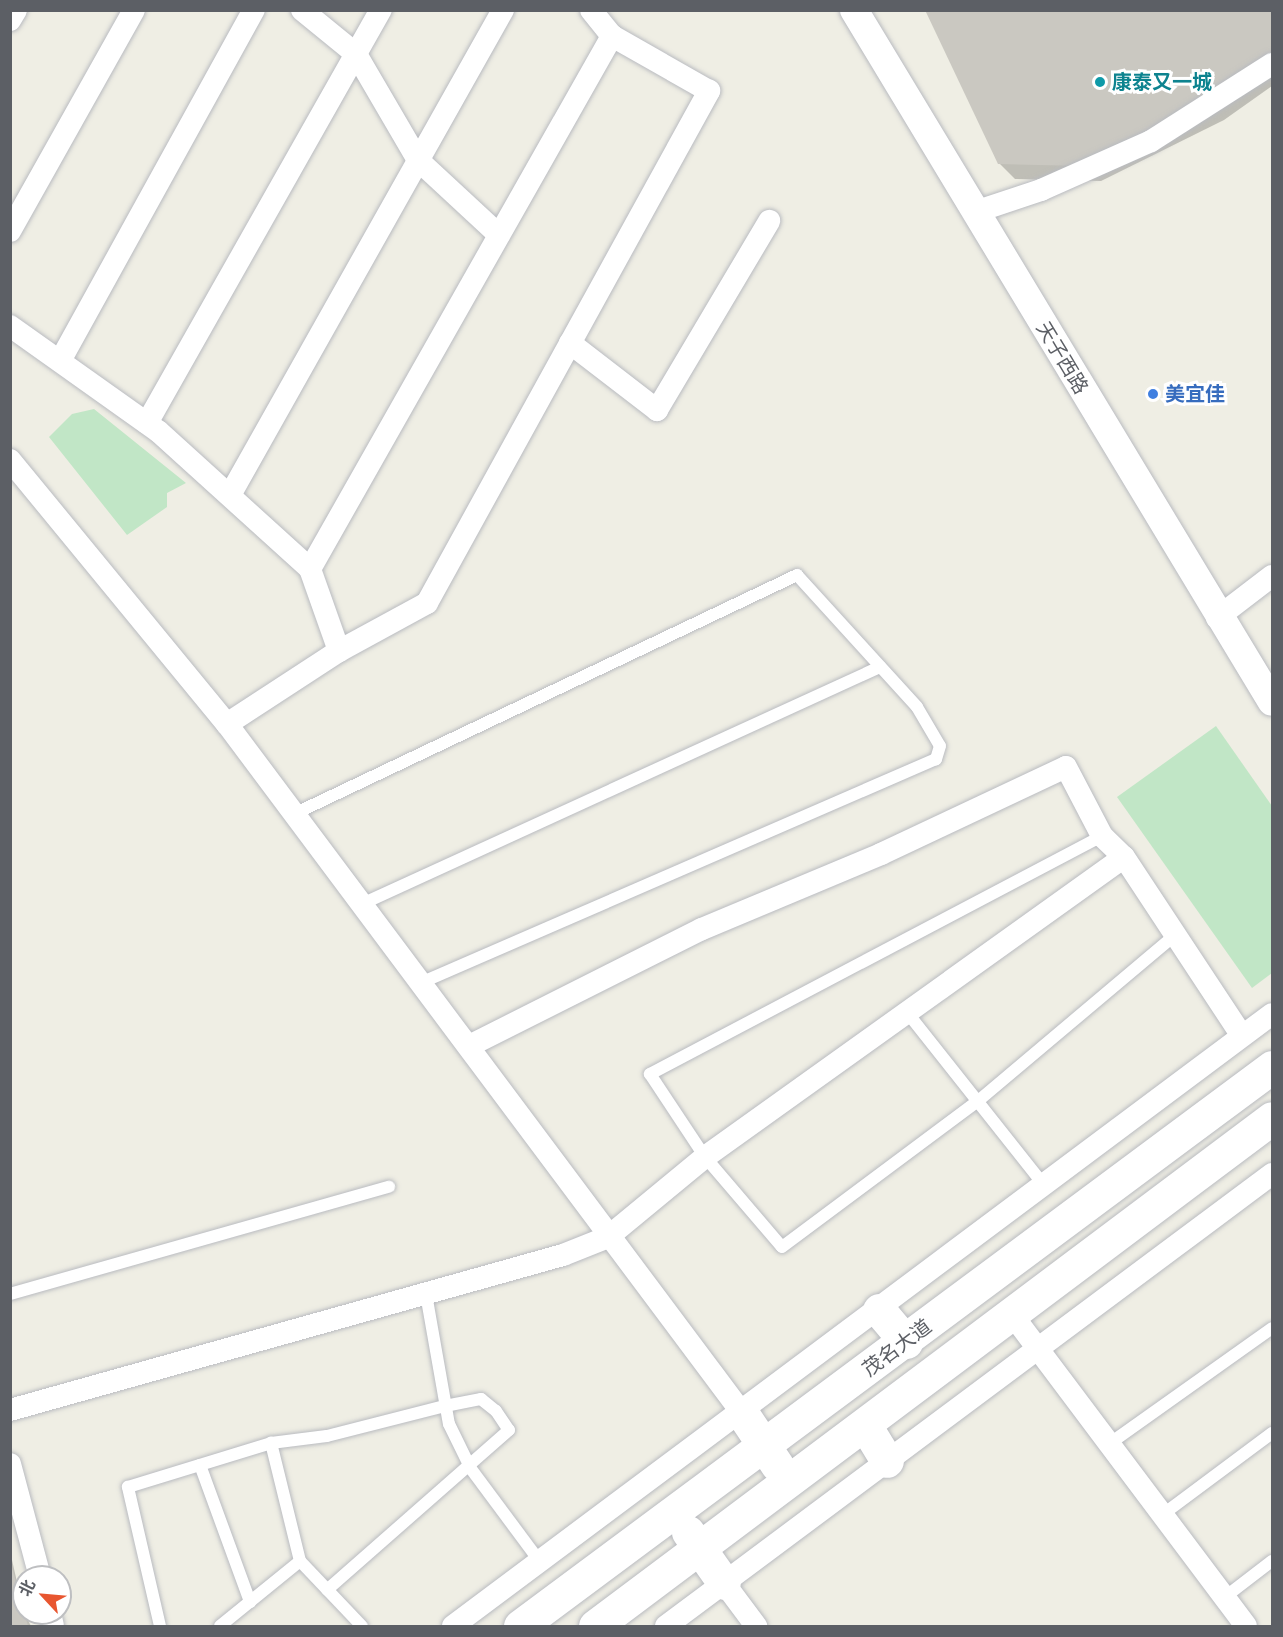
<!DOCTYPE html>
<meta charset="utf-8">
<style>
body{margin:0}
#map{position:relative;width:1283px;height:1637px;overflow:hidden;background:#efeee4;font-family:Karla,"Noto Sans SC",sans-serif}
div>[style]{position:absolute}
.green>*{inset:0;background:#c1e6c6}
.shadow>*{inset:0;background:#0003}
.building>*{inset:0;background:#cac8c1}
.roads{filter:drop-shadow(0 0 2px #b9bbc0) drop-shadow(0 0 2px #b9bbc0)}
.service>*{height:12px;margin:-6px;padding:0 6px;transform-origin:6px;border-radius:6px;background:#fff}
.minor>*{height:22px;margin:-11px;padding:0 11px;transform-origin:11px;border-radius:11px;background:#fff}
.tertiary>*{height:28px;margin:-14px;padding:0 14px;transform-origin:14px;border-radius:14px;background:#fff}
.secondary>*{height:33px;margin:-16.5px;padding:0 16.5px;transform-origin:16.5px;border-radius:16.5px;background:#fff}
.dots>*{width:16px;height:16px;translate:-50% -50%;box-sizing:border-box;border:3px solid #fff;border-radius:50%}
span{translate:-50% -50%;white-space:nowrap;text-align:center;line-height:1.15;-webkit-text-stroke:6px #fff;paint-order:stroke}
.culture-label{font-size:20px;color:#0d838f;font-weight:700}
.left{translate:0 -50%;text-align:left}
.street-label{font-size:20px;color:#5c5f65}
.shop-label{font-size:20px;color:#366cbe;font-weight:700}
.frame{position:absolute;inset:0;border:12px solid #5c5f65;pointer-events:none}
.north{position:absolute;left:12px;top:1565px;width:60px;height:60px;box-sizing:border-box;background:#fff;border:2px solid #bebfc1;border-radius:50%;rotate:296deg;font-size:16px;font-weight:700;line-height:24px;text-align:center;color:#5c5f65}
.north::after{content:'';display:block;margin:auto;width:21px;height:27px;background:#e85630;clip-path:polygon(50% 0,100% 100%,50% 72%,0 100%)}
</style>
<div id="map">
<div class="green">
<i style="clip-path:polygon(94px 409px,186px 483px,167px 493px,167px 507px,127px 535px,49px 437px,72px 414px)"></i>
<i style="clip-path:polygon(1216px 726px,1272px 806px,1272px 973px,1252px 988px,1117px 797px)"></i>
</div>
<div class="shadow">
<i style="clip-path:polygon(927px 10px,1272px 10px,1272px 86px,1224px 120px,1101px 181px,1015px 179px,999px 163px)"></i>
<i style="clip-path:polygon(10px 1551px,24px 1613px,31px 1626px,10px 1626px)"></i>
</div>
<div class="building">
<i style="clip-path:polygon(925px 10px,1272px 10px,1272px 60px,1085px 166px,998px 164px)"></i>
<i style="clip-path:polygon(10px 1564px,11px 1564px,28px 1626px,10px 1626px)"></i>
</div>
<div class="roads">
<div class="service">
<i style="left:294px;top:814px;width:557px;rotate:-25.41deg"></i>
<i style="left:797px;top:575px;width:178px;rotate:47.7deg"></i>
<i style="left:917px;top:707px;width:45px;rotate:59.5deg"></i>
<i style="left:940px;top:746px;width:14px;rotate:107deg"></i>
<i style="left:936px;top:759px;width:559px;rotate:156.51deg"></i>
<i style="left:1102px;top:836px;width:511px;rotate:152.23deg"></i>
<i style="left:650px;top:1074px;width:100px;rotate:56.5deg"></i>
<i style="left:705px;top:1157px;width:118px;rotate:49.5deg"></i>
<i style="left:782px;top:1247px;width:244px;rotate:-36.7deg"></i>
<i style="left:978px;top:1101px;width:259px;rotate:-40.1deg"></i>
<i style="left:362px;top:904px;width:570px;rotate:-24.59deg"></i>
<i style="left:906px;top:1011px;width:221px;rotate:51.6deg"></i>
<i style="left:10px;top:1294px;width:394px;rotate:-15.8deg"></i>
<i style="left:426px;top:1294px;width:132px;rotate:80deg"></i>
<i style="left:449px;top:1424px;width:50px;rotate:63.9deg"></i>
<i style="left:471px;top:1469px;width:116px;rotate:53.4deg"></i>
<i style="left:1109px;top:1444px;width:200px;rotate:-35.4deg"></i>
<i style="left:200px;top:1465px;width:146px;rotate:69.9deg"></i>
<i style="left:1162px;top:1515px;width:137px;rotate:-36.7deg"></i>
<i style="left:300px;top:1561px;width:90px;rotate:46.4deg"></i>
<i style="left:1225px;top:1597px;width:59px;rotate:-37.5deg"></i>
<i style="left:160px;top:1626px;width:143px;rotate:-103deg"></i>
<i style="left:128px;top:1487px;width:150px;rotate:-17.1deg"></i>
<i style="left:271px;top:1443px;width:56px;rotate:-7.1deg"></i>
<i style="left:327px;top:1436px;width:122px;rotate:-14.3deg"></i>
<i style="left:445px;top:1406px;width:37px;rotate:-11deg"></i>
<i style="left:481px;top:1399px;width:19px;rotate:39deg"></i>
<i style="left:496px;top:1411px;width:23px;rotate:56deg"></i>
<i style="left:509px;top:1430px;width:242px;rotate:138.7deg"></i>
<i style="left:220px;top:1626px;width:103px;rotate:-39.1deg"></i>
<i style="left:300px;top:1561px;width:122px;rotate:-103.8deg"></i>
</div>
<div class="minor">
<i style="left:302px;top:10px;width:70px;rotate:39.2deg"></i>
<i style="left:356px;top:54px;width:123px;rotate:59.7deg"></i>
<i style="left:418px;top:160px;width:110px;rotate:42.8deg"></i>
<i style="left:10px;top:20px;width:12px;rotate:-59deg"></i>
<i style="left:975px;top:212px;width:70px;rotate:-18.4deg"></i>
<i style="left:1041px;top:190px;width:120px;rotate:-24deg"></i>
<i style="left:1151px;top:141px;width:143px;rotate:-32.5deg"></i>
<i style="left:10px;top:231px;width:253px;rotate:-60.7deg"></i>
<i style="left:10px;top:326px;width:181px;rotate:35.4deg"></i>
<i style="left:158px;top:431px;width:205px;rotate:42.2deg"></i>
<i style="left:310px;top:569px;width:87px;rotate:70.5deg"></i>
<i style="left:570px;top:343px;width:110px;rotate:37.6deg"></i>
<i style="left:657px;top:410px;width:220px;rotate:-59.3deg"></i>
<i style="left:60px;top:361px;width:401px;rotate:-61.1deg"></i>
<i style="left:147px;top:423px;width:475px;rotate:-60.5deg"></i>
<i style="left:10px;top:460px;width:342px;rotate:50.6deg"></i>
<i style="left:227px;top:724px;width:860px;rotate:53.22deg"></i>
<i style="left:230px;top:495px;width:557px;rotate:-60.63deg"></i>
<i style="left:310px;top:569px;width:613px;rotate:-60.46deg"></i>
<i style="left:1217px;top:618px;width:69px;rotate:-37.4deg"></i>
<i style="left:227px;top:724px;width:134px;rotate:-33.1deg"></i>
<i style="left:339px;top:651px;width:100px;rotate:-28.6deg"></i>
<i style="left:427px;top:603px;width:585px;rotate:-61.15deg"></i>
<i style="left:709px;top:91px;width:112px;rotate:-150.4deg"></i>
<i style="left:612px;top:36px;width:33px;rotate:-129deg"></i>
<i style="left:471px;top:1045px;width:258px;rotate:-26.7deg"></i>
<i style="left:702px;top:929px;width:194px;rotate:-22.7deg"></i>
<i style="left:881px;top:854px;width:204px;rotate:-25.2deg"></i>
<i style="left:1066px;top:767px;width:78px;rotate:62.4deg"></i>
<i style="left:1102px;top:836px;width:30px;rotate:44deg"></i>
<i style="left:1011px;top:1313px;width:391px;rotate:53.1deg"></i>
<i style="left:10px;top:1410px;width:574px;rotate:-15.66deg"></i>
<i style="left:563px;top:1255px;width:48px;rotate:-21.8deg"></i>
<i style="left:608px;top:1237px;width:126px;rotate:-39.5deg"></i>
<i style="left:705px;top:1157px;width:515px;rotate:-35.6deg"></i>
<i style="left:1124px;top:857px;width:214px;rotate:56.6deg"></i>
<i style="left:10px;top:1464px;width:117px;rotate:75.1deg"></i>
<i style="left:724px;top:1583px;width:54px;rotate:53.3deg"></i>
<i style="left:50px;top:1613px;width:13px;rotate:77deg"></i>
<i style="left:453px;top:1626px;width:1022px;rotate:-36.77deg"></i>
<i style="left:666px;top:1626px;width:756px;rotate:-36.72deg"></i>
</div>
<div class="tertiary">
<i style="left:854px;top:10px;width:808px;rotate:58.87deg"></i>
</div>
<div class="secondary">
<i style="left:879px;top:1310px;width:42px;rotate:49.8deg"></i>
<i style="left:742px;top:1413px;width:63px;rotate:56.1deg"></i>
<i style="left:865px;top:1425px;width:42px;rotate:58.6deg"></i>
<i style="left:688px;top:1532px;width:62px;rotate:54.8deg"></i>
<i style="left:520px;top:1626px;width:937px;rotate:-36.63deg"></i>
<i style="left:595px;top:1626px;width:846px;rotate:-36.88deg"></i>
</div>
</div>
<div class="dots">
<i style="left:1100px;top:82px;background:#0f9aa8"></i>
<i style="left:1153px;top:394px;background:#3f7fe0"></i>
</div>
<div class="culture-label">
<span class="left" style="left:1112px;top:82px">康泰又一城</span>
</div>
<div class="street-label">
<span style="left:1062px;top:358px;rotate:59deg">天子西路</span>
<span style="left:897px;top:1348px;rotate:-37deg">茂名大道</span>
</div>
<div class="shop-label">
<span class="left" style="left:1165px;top:394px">美宜佳</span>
</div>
<div class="frame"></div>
<div class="north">北</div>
</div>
